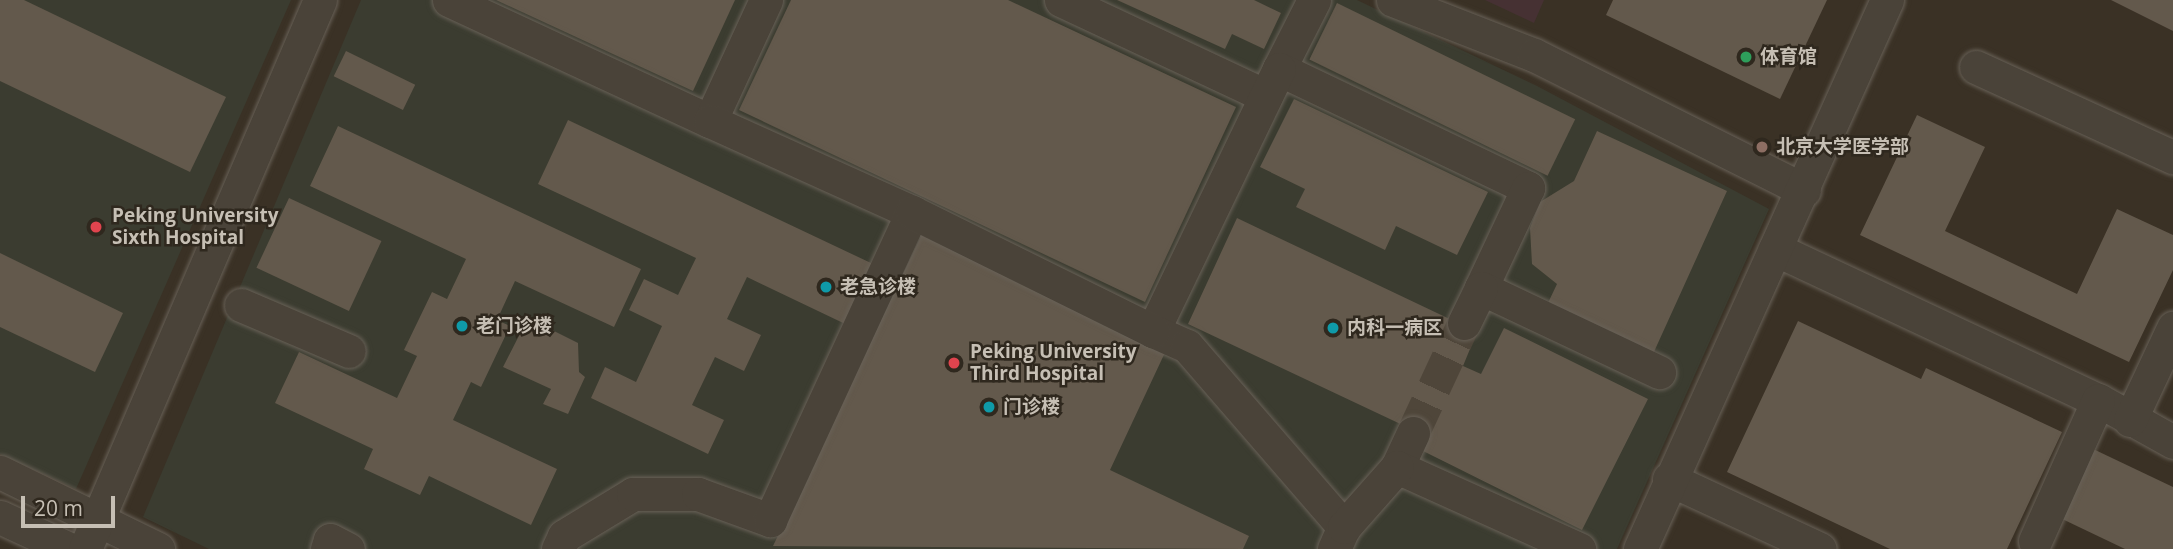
<!DOCTYPE html>
<meta charset="utf-8">
<style>
body{margin:0}
#map{position:relative;width:2173px;height:549px;overflow:hidden;background:#3a3125;font-family:"Open Sans","Noto Sans SC",sans-serif}
div>[style]{position:absolute}
.medical>*{inset:0;background:#3b3c30}
.green>*{inset:0;background:#463133}
.building>*{inset:0;background:#63594c;transform-origin:0 0}
.minor-tunnel>*{height:33px;margin-top:-16.5px;transform-origin:0;background:repeating-linear-gradient(90deg,#4f463a 0 33px,transparent 0 50px)}
.roads{filter:drop-shadow(0 0 2px #686157) drop-shadow(0 0 2px #686157)}
.minor>*{height:33px;margin:-16.5px;padding:0 16.5px;transform-origin:16.5px;border-radius:16.5px;background:#4a4339}
.dots>*{width:19px;height:19px;translate:-50% -50%;box-sizing:border-box;border:4px solid #2f281e;border-radius:50%}
span{translate:-50% -50%;white-space:nowrap;text-align:center;line-height:1.15;-webkit-text-stroke:5px #2f281e;paint-order:stroke}
.poi-label{font-size:19px;color:#c6bfb4;font-weight:700}
.left{translate:0 -50%;text-align:left}
.scale{position:absolute;left:21px;top:496px;width:94px;height:32px;box-sizing:border-box;border:4px solid #c6bfb4;border-top:0;padding-left:9px;font-size:21px;line-height:24px;white-space:nowrap;color:#c6bfb4;-webkit-text-stroke:5px #2f281e;paint-order:stroke}
</style>
<div id="map">
<div class="medical">
<i style="clip-path:polygon(0 0,291px 0,76px 489px,0 454px)"></i>
<i style="clip-path:polygon(361px 0,1357px 0,1537px 86px,1769px 209px,1617px 549px,209px 549px,143px 517px)"></i>
</div>
<div class="green">
<i style="clip-path:polygon(1485px 0,1544px 0,1534px 23px)"></i>
</div>
<div class="building">
<i style="clip-path:polygon(0 0,24px 0,226px 97px,190px 172px,0 81px)"></i>
<i style="clip-path:polygon(496px 0,735px 0,693px 91px)"></i>
<i style="clip-path:polygon(791px 0,1008px 0,1236px 107px,1145px 302px,739px 110px)"></i>
<i style="clip-path:polygon(1117px 0,1254px 0,1281px 13px,1264px 49px,1232px 34px,1225px 49px)"></i>
<i style="clip-path:polygon(1613px 0,1827px 0,1780px 99px,1606px 15px)"></i>
<i style="clip-path:polygon(2111px 0,2173px 0,2173px 31px)"></i>
<i style="left:1337px;top:3px;width:265px;height:63px;rotate:26deg"></i>
<i style="left:346px;top:51px;width:77px;height:28px;rotate:26deg"></i>
<i style="clip-path:polygon(1294px 99px,1488px 192px,1457px 255px,1396px 226px,1385px 250px,1296px 207px,1305px 189px,1260px 167px)"></i>
<i style="clip-path:polygon(1917px 115px,1985px 147px,1945px 231px,2077px 294px,2117px 209px,2173px 235px,2173px 270px,2129px 362px,1860px 235px)"></i>
<i style="clip-path:polygon(568px 120px,890px 272px,862px 332px,747px 277px,727px 319px,761px 335px,744px 371px,715px 357px,692px 405px,724px 420px,708px 454px,591px 398px,605px 367px,636px 382px,662px 326px,629px 310px,644px 279px,678px 295px,696px 258px,538px 184px)"></i>
<i style="clip-path:polygon(338px 126px,641px 269px,614px 327px,515px 281px,497px 320px,510px 326px,481px 387px,471px 382px,453px 420px,557px 469px,531px 525px,429px 476px,420px 495px,364px 469px,373px 449px,275px 403px,299px 352px,397px 398px,417px 356px,404px 350px,432px 292px,447px 299px,466px 259px,310px 186px)"></i>
<i style="clip-path:polygon(1597px 131px,1727px 191px,1653px 354px,1547px 305px,1557px 284px,1532px 264px,1530px 228px,1540px 202px,1574px 181px)"></i>
<i style="left:289px;top:198px;width:102px;height:77px;rotate:25deg"></i>
<i style="clip-path:polygon(1237px 218px,1477px 332px,1463px 366px,1481px 374px,1504px 328px,1648px 399px,1582px 530px,1421px 450px,1428px 437px,1188px 324px)"></i>
<i style="clip-path:polygon(925px 228px,1169px 344px,1110px 470px,1249px 536px,1243px 549px,773px 546px)"></i>
<i style="clip-path:polygon(0 253px,123px 313px,95px 372px,0 327px)"></i>
<i style="clip-path:polygon(528px 318px,578px 343px,579px 372px,585px 377px,568px 414px,543px 404px,551px 389px,503px 367px)"></i>
<i style="clip-path:polygon(1798px 321px,1921px 379px,1926px 368px,2062px 432px,2007px 549px,1890px 549px,1727px 472px)"></i>
<i style="clip-path:polygon(2091px 448px,2173px 487px,2173px 549px,2125px 549px,2058px 517px)"></i>
</div>
<div class="minor-tunnel">
<i style="left:1413px;top:433px;width:121px;rotate:-65.1deg"></i>
</div>
<div class="roads">
<div class="minor">
<i style="left:449px;top:0;width:288px;rotate:24.9deg"></i>
<i style="left:766px;top:0;width:133px;rotate:114.8deg"></i>
<i style="left:710px;top:121px;width:222px;rotate:24.3deg"></i>
<i style="left:1061px;top:0;width:226px;rotate:25.1deg"></i>
<i style="left:1314px;top:0;width:77px;rotate:116.9deg"></i>
<i style="left:1279px;top:69px;width:276px;rotate:25.5deg"></i>
<i style="left:1528px;top:188px;width:110px;rotate:115.2deg"></i>
<i style="left:1481px;top:288px;width:197px;rotate:25.3deg"></i>
<i style="left:1393px;top:0;width:151px;rotate:21.3deg"></i>
<i style="left:1534px;top:55px;width:302px;rotate:26.6deg"></i>
<i style="left:1976px;top:67px;width:217px;rotate:24.6deg"></i>
<i style="left:1279px;top:69px;width:291px;rotate:115.7deg"></i>
<i style="left:1153px;top:331px;width:37px;rotate:24deg"></i>
<i style="left:1187px;top:346px;width:240px;rotate:49.1deg"></i>
<i style="left:1775px;top:249px;width:357px;rotate:25.1deg"></i>
<i style="left:2098px;top:400px;width:86px;rotate:29.2deg"></i>
<i style="left:241px;top:305px;width:117px;rotate:23.1deg"></i>
<i style="left:1464px;top:323px;width:39px;rotate:-64deg"></i>
<i style="left:2130px;top:420px;width:102px;rotate:-64.9deg"></i>
<i style="left:1413px;top:433px;width:38px;rotate:115deg"></i>
<i style="left:1397px;top:467px;width:200px;rotate:24.3deg"></i>
<i style="left:0;top:472px;width:176px;rotate:26deg"></i>
<i style="left:1669px;top:479px;width:166px;rotate:24.9deg"></i>
<i style="left:0;top:517px;width:76px;rotate:24.9deg"></i>
<i style="left:2035px;top:541px;width:154px;rotate:-65.9deg"></i>
<i style="left:85px;top:549px;width:597px;rotate:-66.83deg"></i>
<i style="left:327px;top:549px;width:9px;rotate:-72deg"></i>
<i style="left:330px;top:540px;width:20px;rotate:27deg"></i>
<i style="left:558px;top:549px;width:14px;rotate:-65deg"></i>
<i style="left:564px;top:536px;width:81px;rotate:-31.3deg"></i>
<i style="left:633px;top:494px;width:65px"></i>
<i style="left:698px;top:494px;width:77px;rotate:19.9deg"></i>
<i style="left:770px;top:520px;width:339px;rotate:-65.2deg"></i>
<i style="left:912px;top:212px;width:269px;rotate:26.3deg"></i>
<i style="left:1334px;top:549px;width:24px;rotate:-66deg"></i>
<i style="left:1344px;top:527px;width:80px;rotate:-48.5deg"></i>
<i style="left:1640px;top:549px;width:602px;rotate:-65.78deg"></i>
</div>
</div>
<div class="dots">
<i style="left:1746px;top:57px;background:#2e9e5b"></i>
<i style="left:1762px;top:147px;background:#8d6e63"></i>
<i style="left:96px;top:227px;background:#e0444e"></i>
<i style="left:826px;top:287px;background:#0f9aa8"></i>
<i style="left:462px;top:326px;background:#0f9aa8"></i>
<i style="left:1333px;top:328px;background:#0f9aa8"></i>
<i style="left:954px;top:363px;background:#e0444e"></i>
<i style="left:989px;top:407px;background:#0f9aa8"></i>
</div>
<div class="poi-label">
<span class="left" style="left:1760px;top:57px">体育馆</span>
<span class="left" style="left:1776px;top:147px">北京大学医学部</span>
<span class="left" style="left:112px;top:227px">Peking University<br>Sixth Hospital</span>
<span class="left" style="left:840px;top:287px">老急诊楼</span>
<span class="left" style="left:476px;top:326px">老门诊楼</span>
<span class="left" style="left:1347px;top:328px">内科一病区</span>
<span class="left" style="left:970px;top:363px">Peking University<br>Third Hospital</span>
<span class="left" style="left:1003px;top:407px">门诊楼</span>
</div>
<div class="scale">20 m</div>
</div>
